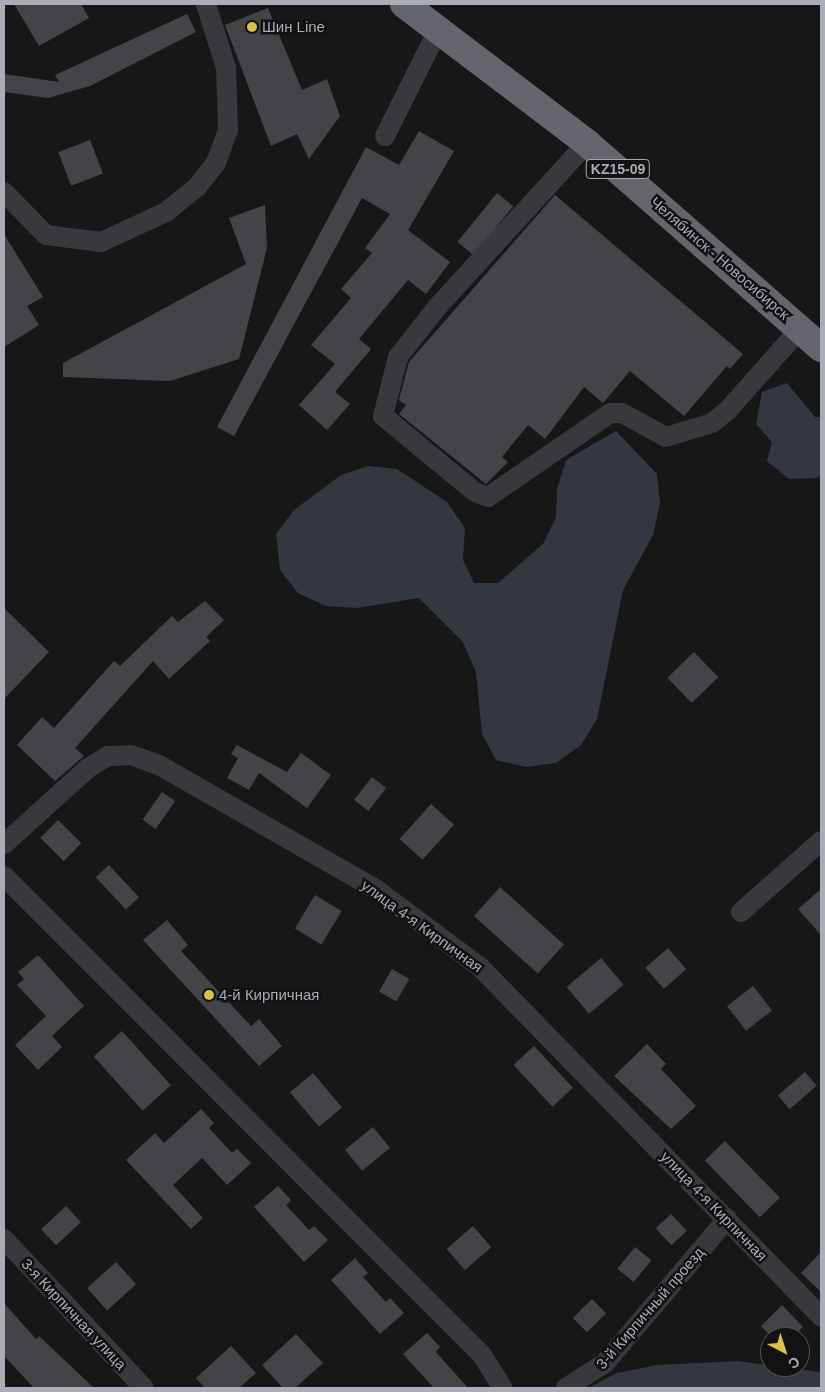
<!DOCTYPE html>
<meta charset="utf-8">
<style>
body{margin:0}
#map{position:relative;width:825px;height:1392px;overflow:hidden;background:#171718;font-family:Arial,sans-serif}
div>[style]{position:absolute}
.water>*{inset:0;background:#323740}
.building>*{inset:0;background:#444448;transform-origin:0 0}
.minor>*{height:20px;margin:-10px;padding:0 10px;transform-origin:10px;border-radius:10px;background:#38383d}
.highway>*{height:28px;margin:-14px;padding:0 14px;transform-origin:14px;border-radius:14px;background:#65666d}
.dots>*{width:14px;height:14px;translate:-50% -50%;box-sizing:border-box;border:2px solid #121213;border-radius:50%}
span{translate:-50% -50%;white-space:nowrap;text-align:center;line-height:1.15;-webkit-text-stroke:5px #121213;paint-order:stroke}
.shield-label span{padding:1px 4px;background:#121213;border:1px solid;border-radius:4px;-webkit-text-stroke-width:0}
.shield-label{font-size:14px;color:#aaacb6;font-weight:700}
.poi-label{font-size:15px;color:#aaacb6}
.left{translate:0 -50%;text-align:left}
.street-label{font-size:15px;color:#aaacb6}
.frame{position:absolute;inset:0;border:5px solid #aaacb6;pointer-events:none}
.north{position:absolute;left:760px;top:1327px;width:50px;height:50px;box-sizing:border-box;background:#121213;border:1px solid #4f5054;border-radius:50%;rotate:140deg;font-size:14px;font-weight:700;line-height:20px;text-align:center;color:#aaacb6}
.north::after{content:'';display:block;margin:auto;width:18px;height:22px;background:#dbc04c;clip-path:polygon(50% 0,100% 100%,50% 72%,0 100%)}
</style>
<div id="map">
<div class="water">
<i style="clip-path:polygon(787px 383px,815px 417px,821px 417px,821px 475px,817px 478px,789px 479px,767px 461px,772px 442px,756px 424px,762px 392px)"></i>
<i style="clip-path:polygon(616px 431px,657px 474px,660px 503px,653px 535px,623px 590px,597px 719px,581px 745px,556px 763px,526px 767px,496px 760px,482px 734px,476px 672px,463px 642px,419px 598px,357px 608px,326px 606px,298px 593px,280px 570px,276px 534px,294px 510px,341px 475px,368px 466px,397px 469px,447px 502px,465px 528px,463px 560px,474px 583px,498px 583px,543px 544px,556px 517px,557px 489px,566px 460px)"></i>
<i style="clip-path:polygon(738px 1361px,820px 1372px,821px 1388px,588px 1388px,617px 1373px,657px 1365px)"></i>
</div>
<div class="building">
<i style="clip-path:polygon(14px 4px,81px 4px,89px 18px,39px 46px)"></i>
<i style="clip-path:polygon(268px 8px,302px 90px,327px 79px,340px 116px,309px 159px,297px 134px,271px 146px,225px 25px)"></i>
<i style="clip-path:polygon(187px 14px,196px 32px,90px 86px,48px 98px,4px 92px,4px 74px,59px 82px,55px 75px)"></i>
<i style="clip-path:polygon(419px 131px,454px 151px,408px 230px,450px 262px,426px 294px,408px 280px,359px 339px,371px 349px,335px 392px,350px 404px,327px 430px,299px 405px,335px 364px,311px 345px,351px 298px,341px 289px,372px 253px,365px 248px,390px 214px,362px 198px,234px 436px,217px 427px,366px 147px,399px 165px)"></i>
<i style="left:90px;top:140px;width:36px;height:34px;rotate:69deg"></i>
<i style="left:497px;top:193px;width:21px;height:63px;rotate:39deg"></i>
<i style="clip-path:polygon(555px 195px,743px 354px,730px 369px,727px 366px,684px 416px,630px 371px,603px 403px,584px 387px,545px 439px,528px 425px,502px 457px,508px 462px,486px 484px,399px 414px,406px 405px,399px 400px,409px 362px)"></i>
<i style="clip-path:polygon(265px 205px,267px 248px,239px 359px,170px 381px,63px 377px,63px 363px,246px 264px,229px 218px)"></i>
<i style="clip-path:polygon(4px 234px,43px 297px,27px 306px,39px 325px,4px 347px)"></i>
<i style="clip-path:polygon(205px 601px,224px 620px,206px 637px,210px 641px,169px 679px,153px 661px,75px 748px,84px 756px,55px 781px,17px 745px,42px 717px,54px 728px,114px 661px,120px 666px,172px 616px,178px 622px)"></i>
<i style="clip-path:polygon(4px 608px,49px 652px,4px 699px)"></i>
<i style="left:694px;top:652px;width:35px;height:37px;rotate:46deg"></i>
<i style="clip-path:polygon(237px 745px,287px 772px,301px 753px,331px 775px,307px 808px,259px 773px,249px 790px,227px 778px,238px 758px,231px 754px)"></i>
<i style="left:372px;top:777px;width:18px;height:29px;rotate:38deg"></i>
<i style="left:162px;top:792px;width:16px;height:34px;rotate:35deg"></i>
<i style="left:431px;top:804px;width:31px;height:47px;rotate:42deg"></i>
<i style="left:58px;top:820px;width:33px;height:25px;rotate:45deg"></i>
<i style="left:109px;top:865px;width:44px;height:18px;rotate:47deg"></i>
<i style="left:500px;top:887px;width:86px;height:39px;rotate:42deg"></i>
<i style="clip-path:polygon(821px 889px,821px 935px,798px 909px)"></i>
<i style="left:315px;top:895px;width:31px;height:39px;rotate:31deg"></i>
<i style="clip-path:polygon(167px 920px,188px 945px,181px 951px,251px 1026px,259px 1019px,282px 1046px,259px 1066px,143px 940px)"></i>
<i style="left:668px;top:948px;width:28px;height:30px;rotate:49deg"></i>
<i style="clip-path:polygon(38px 955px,84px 1006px,52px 1036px,62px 1047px,38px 1070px,15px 1045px,46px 1016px,17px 985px,24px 979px,18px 972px)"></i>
<i style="left:601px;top:958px;width:35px;height:45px;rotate:50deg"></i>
<i style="left:392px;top:969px;width:20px;height:26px;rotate:30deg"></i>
<i style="left:753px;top:986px;width:31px;height:33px;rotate:52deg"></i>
<i style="left:122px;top:1031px;width:73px;height:38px;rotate:48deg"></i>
<i style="clip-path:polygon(647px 1044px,666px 1064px,661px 1069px,696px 1106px,671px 1129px,614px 1076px)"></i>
<i style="left:534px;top:1046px;width:57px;height:28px;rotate:47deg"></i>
<i style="left:805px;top:1072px;width:18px;height:36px;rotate:49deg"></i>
<i style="left:313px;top:1073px;width:45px;height:30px;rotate:50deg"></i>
<i style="clip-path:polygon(201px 1109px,214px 1123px,209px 1128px,232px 1153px,237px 1149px,251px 1163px,227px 1185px,202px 1158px,173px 1185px,203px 1218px,191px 1229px,126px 1160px,155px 1133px,164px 1143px)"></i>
<i style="left:373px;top:1127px;width:27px;height:36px;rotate:51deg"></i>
<i style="left:725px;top:1141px;width:79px;height:28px;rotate:46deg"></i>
<i style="clip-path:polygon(278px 1186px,291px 1200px,286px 1205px,309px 1230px,314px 1226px,328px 1240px,304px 1262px,254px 1207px)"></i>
<i style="left:66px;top:1206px;width:22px;height:34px;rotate:47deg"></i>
<i style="left:671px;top:1214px;width:23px;height:21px;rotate:47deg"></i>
<i style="left:473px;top:1226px;width:28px;height:35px;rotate:49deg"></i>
<i style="left:635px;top:1247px;width:21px;height:28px;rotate:39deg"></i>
<i style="clip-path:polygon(821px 1252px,821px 1292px,801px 1273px)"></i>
<i style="clip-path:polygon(355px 1258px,368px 1273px,363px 1277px,386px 1302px,390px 1298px,404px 1313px,380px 1334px,331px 1280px)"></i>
<i style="left:116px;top:1262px;width:30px;height:39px;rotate:48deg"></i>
<i style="left:592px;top:1299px;width:20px;height:27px;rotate:45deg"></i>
<i style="clip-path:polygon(4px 1303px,36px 1339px,39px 1336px,94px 1388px,34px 1388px,4px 1356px)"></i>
<i style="clip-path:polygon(782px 1305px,803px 1327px,792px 1337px,771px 1337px,761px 1326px)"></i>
<i style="clip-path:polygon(427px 1333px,440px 1347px,436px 1352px,468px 1388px,434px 1388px,403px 1354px)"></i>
<i style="clip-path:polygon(296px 1334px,323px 1363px,295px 1388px,283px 1388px,262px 1365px)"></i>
<i style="clip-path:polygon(231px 1346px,256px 1373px,239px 1388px,205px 1388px,196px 1378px)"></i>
</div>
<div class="minor">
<i style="left:385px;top:136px;width:119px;rotate:-63.4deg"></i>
<i style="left:587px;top:143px;width:221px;rotate:132.4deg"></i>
<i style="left:438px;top:306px;width:65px;rotate:128.1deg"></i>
<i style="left:398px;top:357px;width:61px;rotate:104.3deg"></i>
<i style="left:383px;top:416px;width:119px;rotate:39.6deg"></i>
<i style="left:475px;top:492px;width:14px;rotate:21deg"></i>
<i style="left:488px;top:497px;width:148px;rotate:-34.5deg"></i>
<i style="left:610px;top:413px;width:12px"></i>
<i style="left:622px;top:413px;width:50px;rotate:28.6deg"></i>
<i style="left:666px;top:437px;width:48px;rotate:-16.9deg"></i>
<i style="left:712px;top:423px;width:21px;rotate:-39deg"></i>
<i style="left:728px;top:410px;width:108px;rotate:-48.4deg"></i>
<i style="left:4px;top:192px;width:60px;rotate:45.7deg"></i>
<i style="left:46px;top:235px;width:55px;rotate:7.3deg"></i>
<i style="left:101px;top:242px;width:72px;rotate:-24.8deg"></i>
<i style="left:166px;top:212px;width:40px;rotate:-39deg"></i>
<i style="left:197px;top:187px;width:31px;rotate:-52deg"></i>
<i style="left:216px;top:163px;width:35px;rotate:-70deg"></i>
<i style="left:228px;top:130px;width:62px;rotate:-91.8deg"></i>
<i style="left:226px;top:68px;width:67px;rotate:-107.4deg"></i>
<i style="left:4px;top:844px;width:113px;rotate:-42.1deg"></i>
<i style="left:88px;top:768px;width:23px;rotate:-31deg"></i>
<i style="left:108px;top:756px;width:23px;rotate:-2deg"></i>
<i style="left:131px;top:755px;width:30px;rotate:20deg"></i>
<i style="left:159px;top:765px;width:251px;rotate:29.8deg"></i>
<i style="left:377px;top:890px;width:129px;rotate:36.8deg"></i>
<i style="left:480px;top:967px;width:489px;rotate:45.7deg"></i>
<i style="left:4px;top:876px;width:677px;rotate:45.06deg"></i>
<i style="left:482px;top:1355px;width:39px;rotate:58deg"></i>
<i style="left:741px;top:912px;width:107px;rotate:-41.6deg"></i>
<i style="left:4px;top:1239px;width:204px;rotate:46.8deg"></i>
<i style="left:566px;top:1388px;width:46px;rotate:-32.7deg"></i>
<i style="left:605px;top:1363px;width:189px;rotate:-49.7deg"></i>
</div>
<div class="highway">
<i style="left:404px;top:4px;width:230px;rotate:37.2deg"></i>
<i style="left:587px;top:143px;width:311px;rotate:41.2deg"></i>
</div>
<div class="dots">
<i style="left:252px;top:27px;background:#dbc04c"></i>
<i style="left:209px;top:995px;background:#dbc04c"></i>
</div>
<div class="shield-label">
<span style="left:618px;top:169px">KZ15-09</span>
</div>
<div class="poi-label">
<span class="left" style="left:262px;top:27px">Шин Line</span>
<span class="left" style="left:219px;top:995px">4-й Кирпичная</span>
</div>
<div class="street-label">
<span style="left:720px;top:258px;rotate:41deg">Челябинск - Новосибирск</span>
<span style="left:422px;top:926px;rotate:36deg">улица 4-я Кирпичная</span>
<span style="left:714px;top:1206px;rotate:46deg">улица 4-я Кирпичная</span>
<span style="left:650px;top:1308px;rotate:-49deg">3-й Кирпичный проезд</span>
<span style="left:74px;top:1314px;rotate:47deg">3-я Кирпичная улица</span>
</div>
<div class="frame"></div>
<div class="north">С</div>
</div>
